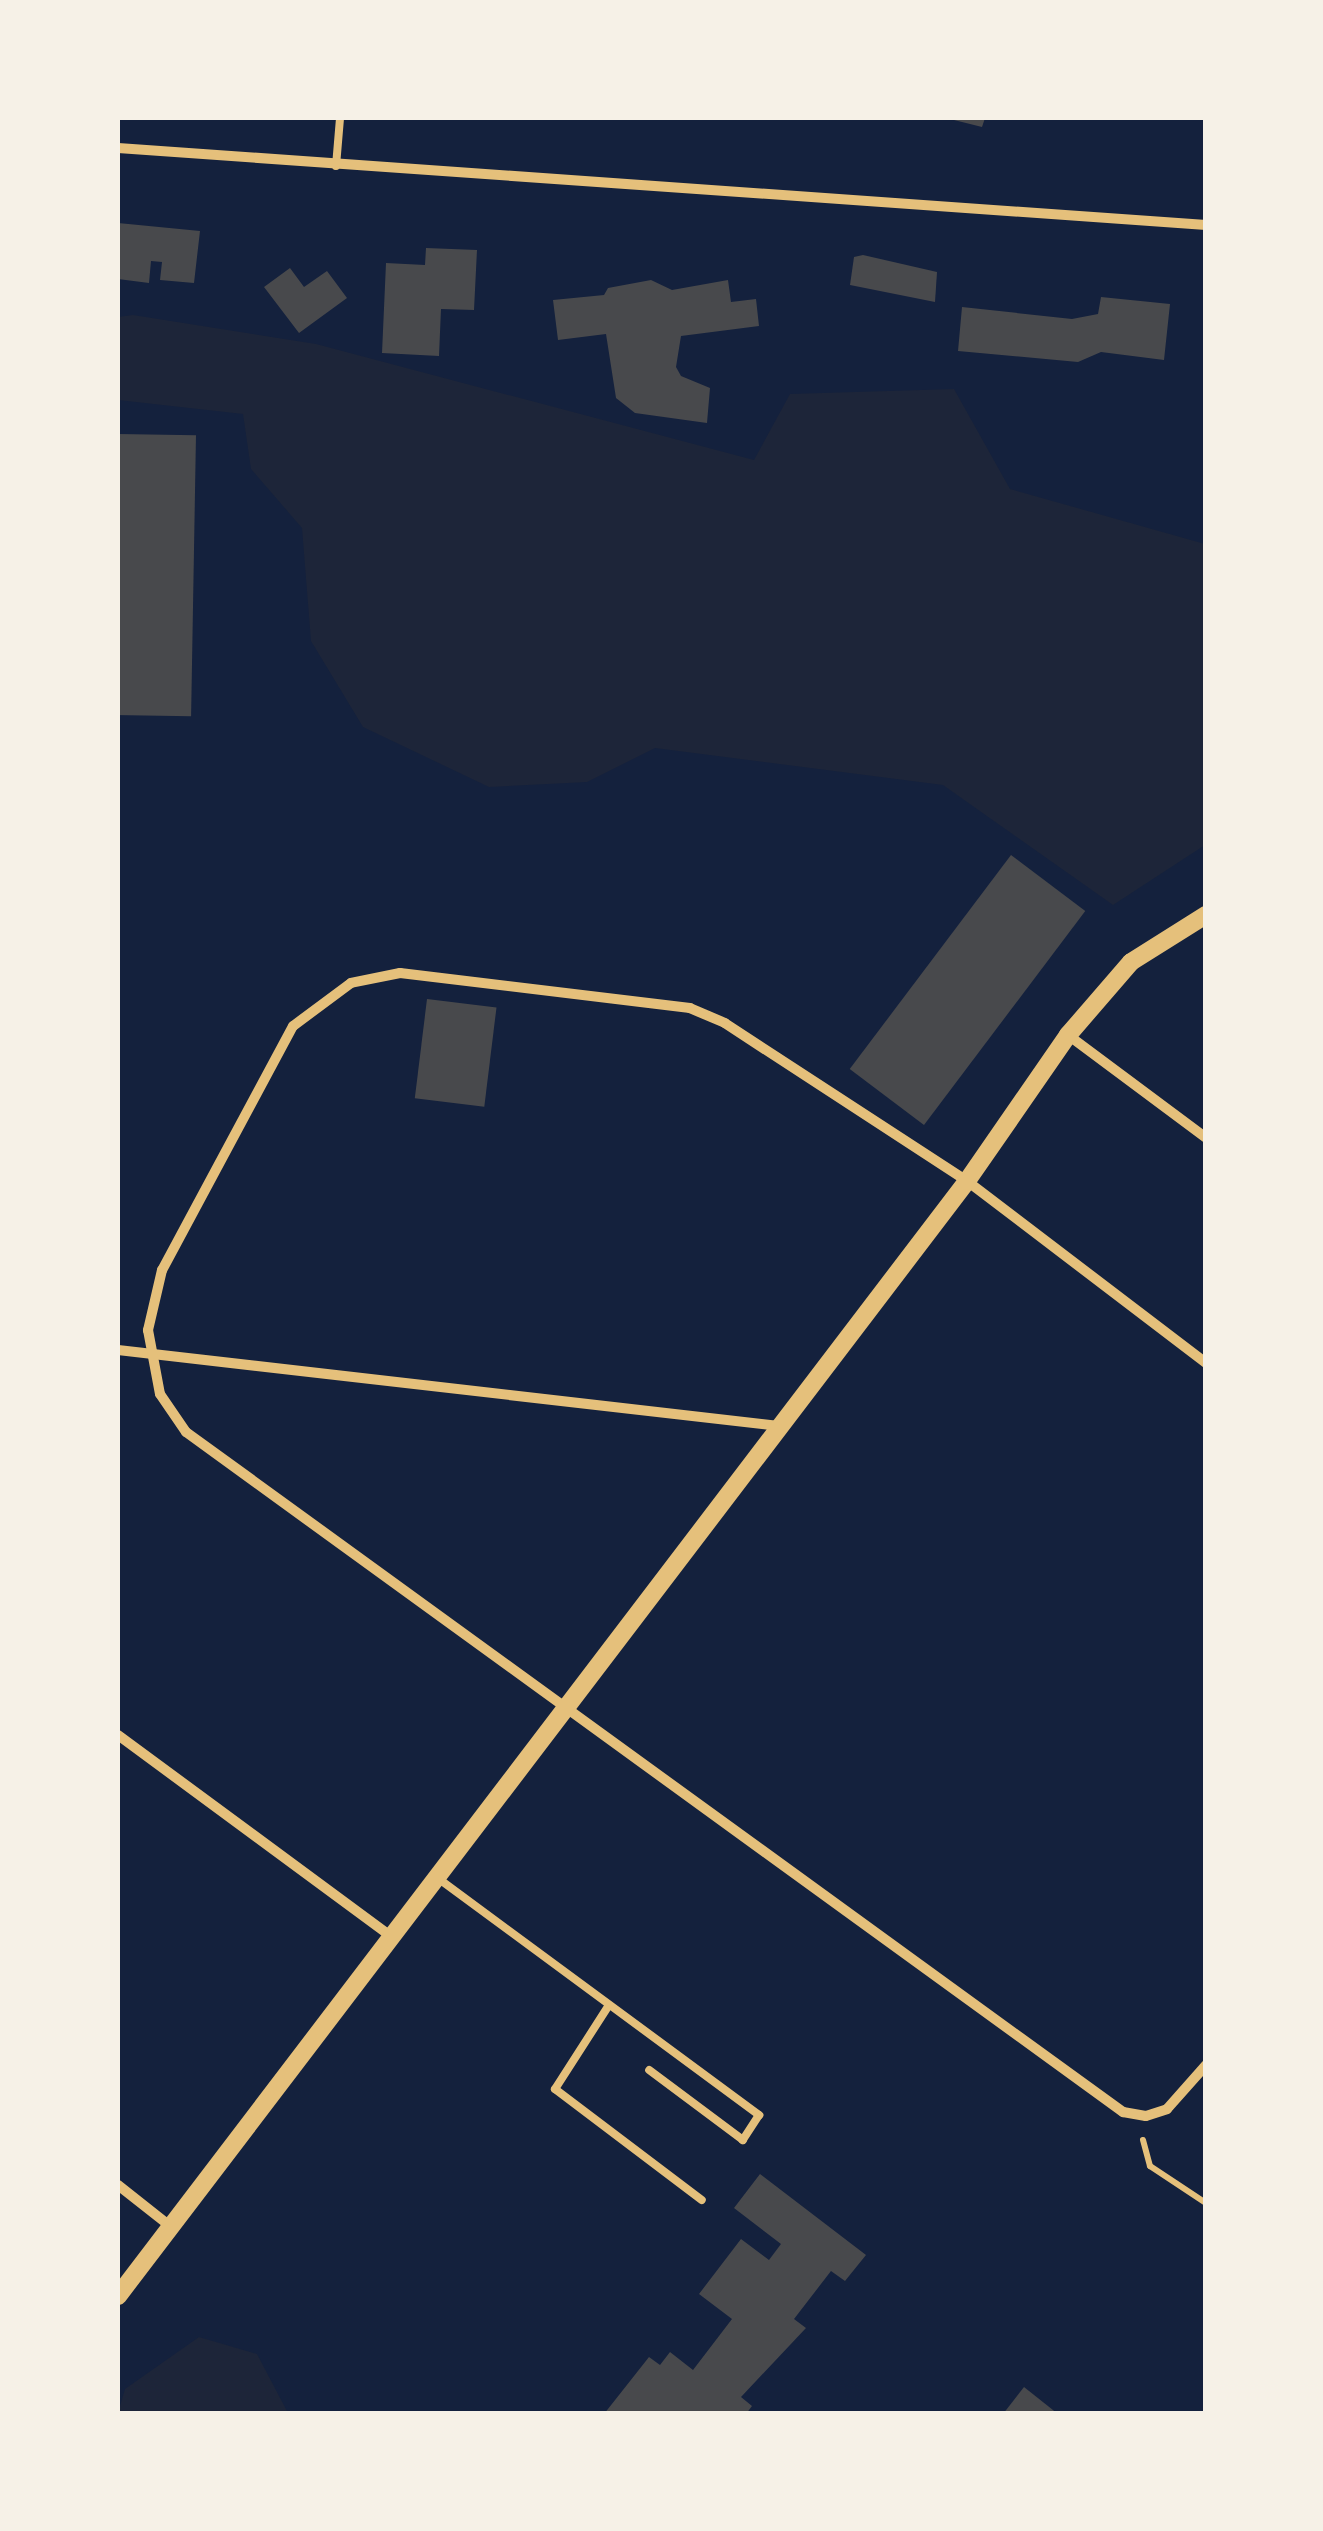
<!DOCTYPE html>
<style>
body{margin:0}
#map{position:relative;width:1323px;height:2531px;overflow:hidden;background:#14213d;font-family:Figtree,sans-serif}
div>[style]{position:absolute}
.green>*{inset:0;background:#1d2539}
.building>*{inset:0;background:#48494c;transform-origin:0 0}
.path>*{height:6px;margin:-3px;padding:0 3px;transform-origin:3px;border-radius:3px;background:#e5c07b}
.service>*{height:8px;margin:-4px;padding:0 4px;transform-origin:4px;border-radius:4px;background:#e5c07b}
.minor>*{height:10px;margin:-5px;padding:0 5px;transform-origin:5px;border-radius:5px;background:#e5c07b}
.tertiary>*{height:18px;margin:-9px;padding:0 9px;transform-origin:9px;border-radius:9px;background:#e5c07b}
span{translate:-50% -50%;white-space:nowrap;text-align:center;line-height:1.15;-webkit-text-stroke:10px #f6f1e7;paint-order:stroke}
.frame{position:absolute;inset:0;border:120px solid #f6f1e7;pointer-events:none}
</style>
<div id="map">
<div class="green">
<i style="clip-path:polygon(133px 315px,316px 344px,754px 460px,790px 394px,954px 389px,1010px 489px,1205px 544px,1205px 845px,1113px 905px,943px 785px,655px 748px,587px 782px,489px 787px,363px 727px,311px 641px,302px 528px,251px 469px,243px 414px,118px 400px,118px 317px)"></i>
<i style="clip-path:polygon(199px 2337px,257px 2354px,288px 2413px,118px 2413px,125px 2389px)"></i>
</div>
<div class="building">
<i style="clip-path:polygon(946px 118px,985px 118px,982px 127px)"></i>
<i style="clip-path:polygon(118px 223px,200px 231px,194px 283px,160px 280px,162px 262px,151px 261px,149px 283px,118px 279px)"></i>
<i style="clip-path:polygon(426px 248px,477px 250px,474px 310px,441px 309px,439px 356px,382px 353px,386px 263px,425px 265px)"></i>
<i style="clip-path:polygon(863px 255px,937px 272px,935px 302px,850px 285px,854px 257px)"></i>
<i style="clip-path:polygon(290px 268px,304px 287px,327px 271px,347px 298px,299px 333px,264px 287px)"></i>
<i style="clip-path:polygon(651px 280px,672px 290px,728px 280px,731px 302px,756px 299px,759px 326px,681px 336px,676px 367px,681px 376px,710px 388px,707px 423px,635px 413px,616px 398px,606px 334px,558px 340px,553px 300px,604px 295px,608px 288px)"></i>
<i style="clip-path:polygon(1101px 297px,1170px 304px,1164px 360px,1101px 352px,1078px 362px,958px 351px,962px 307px,1072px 319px,1098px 314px)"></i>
<i style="left:118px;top:434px;width:78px;height:281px;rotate:1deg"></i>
<i style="left:1011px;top:855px;width:93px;height:268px;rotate:37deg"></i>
<i style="left:427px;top:999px;width:70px;height:100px;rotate:7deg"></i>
<i style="clip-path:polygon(760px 2174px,866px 2255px,845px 2281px,831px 2271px,794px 2319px,806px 2328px,741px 2397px,752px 2406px,746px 2414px,604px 2414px,649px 2357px,660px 2365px,670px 2352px,693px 2370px,732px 2319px,699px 2294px,741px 2239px,769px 2260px,781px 2244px,734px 2208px)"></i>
<i style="clip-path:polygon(1024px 2387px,1058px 2414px,1003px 2414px)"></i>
</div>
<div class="path">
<i style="left:1143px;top:2140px;width:27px;rotate:75deg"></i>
<i style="left:1150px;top:2166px;width:67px;rotate:33.5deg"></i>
</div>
<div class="service">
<i style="left:336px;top:166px;width:48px;rotate:-85.2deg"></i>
<i style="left:439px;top:1879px;width:398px;rotate:36.4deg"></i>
<i style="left:759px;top:2115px;width:30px;rotate:123deg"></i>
<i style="left:743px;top:2140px;width:117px;rotate:-143.3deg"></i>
<i style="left:609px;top:2005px;width:100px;rotate:122.7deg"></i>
<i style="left:555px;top:2089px;width:184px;rotate:37.1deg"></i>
</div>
<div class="minor">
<i style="left:118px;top:148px;width:1091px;rotate:4.05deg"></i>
<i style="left:1068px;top:1035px;width:172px;rotate:36.7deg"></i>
<i style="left:118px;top:1350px;width:665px;rotate:6.56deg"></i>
<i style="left:1206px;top:1363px;width:300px;rotate:-142.7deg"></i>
<i style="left:967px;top:1181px;width:289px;rotate:-146.9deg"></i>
<i style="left:725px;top:1023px;width:38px;rotate:-157deg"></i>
<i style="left:690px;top:1008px;width:292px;rotate:-173.1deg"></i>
<i style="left:400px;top:973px;width:50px;rotate:168.5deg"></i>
<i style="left:351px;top:983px;width:72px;rotate:143.4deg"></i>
<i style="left:293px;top:1026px;width:277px;rotate:118.2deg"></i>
<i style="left:162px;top:1270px;width:62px;rotate:103.1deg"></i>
<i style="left:148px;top:1330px;width:65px;rotate:79.4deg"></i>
<i style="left:160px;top:1394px;width:46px;rotate:55.6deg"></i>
<i style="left:186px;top:1432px;width:1158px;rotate:35.97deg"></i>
<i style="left:1123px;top:2112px;width:23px;rotate:10deg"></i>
<i style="left:1146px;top:2116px;width:22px;rotate:-18deg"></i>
<i style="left:1167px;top:2109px;width:59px;rotate:-48.4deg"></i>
<i style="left:118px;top:1735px;width:339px;rotate:36.4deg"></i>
<i style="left:118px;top:2185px;width:66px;rotate:38.3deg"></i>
</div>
<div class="tertiary">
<i style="left:118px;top:2296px;width:1401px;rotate:-52.71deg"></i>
<i style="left:967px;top:1181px;width:178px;rotate:-55.3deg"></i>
<i style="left:1068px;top:1035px;width:96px;rotate:-49.2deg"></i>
<i style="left:1131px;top:962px;width:89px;rotate:-32.1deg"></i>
</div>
<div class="frame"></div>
</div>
